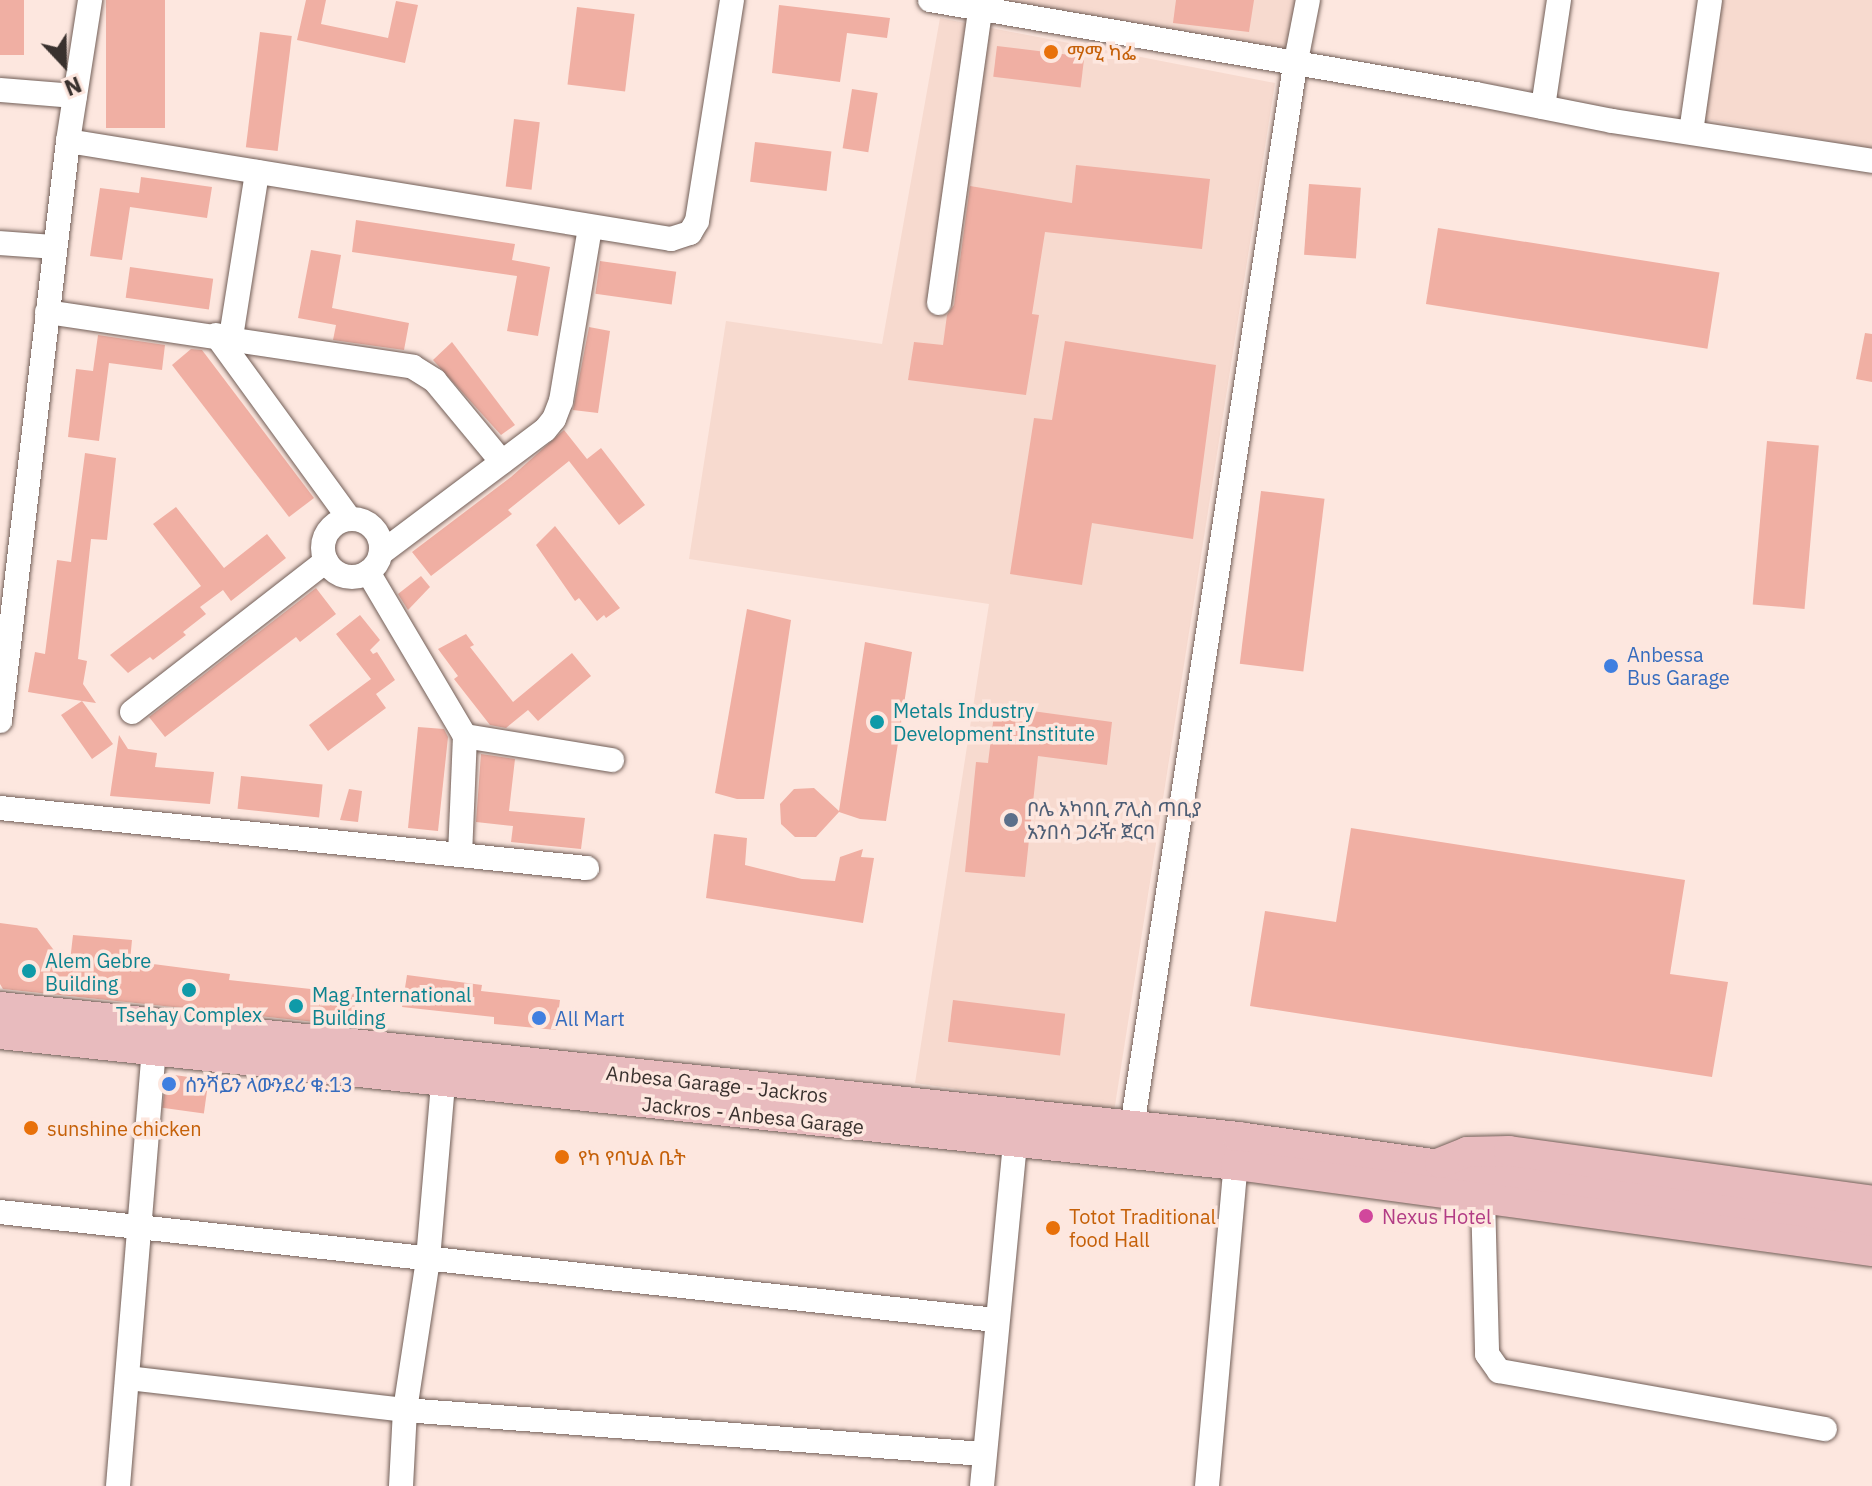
<!DOCTYPE html>
<meta charset="utf-8">
<style>
body{margin:0}
#map{position:relative;width:1872px;height:1486px;overflow:hidden;background:#fde7df;font-family:"IBM Plex Sans","Noto Sans Ethiopic",sans-serif}
div>[style]{position:absolute}
.built>*{inset:0;background:#f7dacf}
.building>*{inset:0;background:#f0afa3;transform-origin:0 0}
.roads{filter:drop-shadow(0 0 2px #725f58) drop-shadow(0 0 2px #725f58)}
.minor>*{height:24px;margin:-12px;padding:0 12px;transform-origin:12px;border-radius:12px;background:#fff}
.minor>.ring{margin:-12px;padding:0;box-sizing:content-box;background:none;border:24px solid #fff;border-radius:50%}
.major>*{height:30px;margin:-15px;padding:0 15px;transform-origin:15px;border-radius:15px;background:#e8bbbe}
.dots>*{width:22px;height:22px;translate:-50% -50%;box-sizing:border-box;border:4px solid #fde7df;border-radius:50%}
span{translate:-50% -50%;white-space:nowrap;text-align:center;line-height:1.15;-webkit-text-stroke:7px #fde7df;paint-order:stroke}
.food-label{font-size:20px;color:#c56008}
.left{translate:0 -50%;text-align:left}
.shop-label{font-size:20px;color:#366cbe}
.culture-label{font-size:20px;color:#0d838f}
.service-label{font-size:20px;color:#4e5e75}
.street-label{font-size:20px;color:#39312e}
.hotel-label{font-size:20px;color:#b23c85}
.north{position:absolute;left:24px;top:24px;width:80px;height:80px;-webkit-text-stroke:6px #fde7df;paint-order:stroke;rotate:158deg;font-size:22px;font-weight:700;line-height:32px;text-align:center;color:#39312e}
.north::after{content:'';display:block;margin:auto;width:28px;height:36px;background:#39312e;clip-path:polygon(50% 0,100% 100%,50% 72%,0 100%)}
</style>
<div id="map">
<div class="built">
<i style="clip-path:polygon(998px 0,1297px 0,1288px 52px)"></i>
<i style="clip-path:polygon(1720px 0,1872px 0,1872px 149px,1701px 118px)"></i>
<i style="clip-path:polygon(940px 18px,1275px 83px,1114px 1112px,915px 1083px,989px 604px,689px 559px,726px 321px,882px 344px)"></i>
</div>
<div class="building">
<i style="left:0;top:0;width:24px;height:55px"></i>
<i style="left:106px;top:0;width:59px;height:128px"></i>
<i style="clip-path:polygon(306px 0,326px 0,321px 24px,388px 38px,396px 1px,418px 5px,405px 63px,297px 40px)"></i>
<i style="clip-path:polygon(1176px 0,1254px 0,1249px 32px,1173px 23px)"></i>
<i style="clip-path:polygon(779px 5px,890px 18px,887px 38px,847px 33px,840px 82px,772px 73px)"></i>
<i style="left:577px;top:7px;width:58px;height:78px;rotate:7deg"></i>
<i style="left:260px;top:32px;width:32px;height:116px;rotate:7deg"></i>
<i style="left:997px;top:46px;width:88px;height:31px;rotate:7deg"></i>
<i style="left:852px;top:89px;width:26px;height:60px;rotate:9deg"></i>
<i style="left:514px;top:119px;width:26px;height:68px;rotate:7deg"></i>
<i style="left:755px;top:142px;width:77px;height:40px;rotate:7deg"></i>
<i style="clip-path:polygon(1076px 165px,1210px 179px,1202px 249px,1045px 232px,1032px 314px,1039px 315px,1026px 395px,908px 380px,914px 342px,943px 345px,947px 315px,954px 305px,970px 186px,1072px 203px)"></i>
<i style="clip-path:polygon(141px 177px,212px 187px,207px 218px,130px 207px,122px 260px,90px 256px,100px 188px,139px 193px)"></i>
<i style="left:1309px;top:184px;width:52px;height:71px;rotate:4deg"></i>
<i style="clip-path:polygon(356px 220px,515px 244px,512px 260px,550px 267px,538px 336px,507px 331px,517px 276px,352px 252px)"></i>
<i style="left:1438px;top:228px;width:285px;height:77px;rotate:9deg"></i>
<i style="clip-path:polygon(311px 250px,341px 255px,332px 308px,409px 323px,404px 350px,333px 340px,336px 325px,298px 318px)"></i>
<i style="left:600px;top:261px;width:77px;height:33px;rotate:8deg"></i>
<i style="left:130px;top:267px;width:84px;height:31px;rotate:8deg"></i>
<i style="clip-path:polygon(589px 327px,610px 331px,598px 413px,573px 410px)"></i>
<i style="clip-path:polygon(1865px 333px,1872px 334px,1872px 382px,1856px 379px)"></i>
<i style="clip-path:polygon(98px 335px,165px 345px,162px 370px,109px 363px,99px 441px,68px 437px,76px 369px,93px 371px)"></i>
<i style="clip-path:polygon(1065px 341px,1216px 365px,1193px 539px,1092px 523px,1082px 585px,1010px 574px,1034px 418px,1052px 420px)"></i>
<i style="clip-path:polygon(452px 342px,515px 425px,501px 435px,433px 360px)"></i>
<i style="clip-path:polygon(191px 349px,202px 350px,314px 498px,289px 517px,172px 365px)"></i>
<i style="clip-path:polygon(564px 430px,587px 459px,601px 448px,645px 505px,619px 525px,569px 461px,508px 510px,512px 514px,431px 576px,412px 552px,511px 477px)"></i>
<i style="left:1767px;top:441px;width:52px;height:164px;rotate:5deg"></i>
<i style="clip-path:polygon(85px 453px,116px 458px,107px 540px,91px 539px,78px 659px,87px 661px,83px 684px,96px 703px,82px 701px,113px 744px,92px 759px,61px 715px,82px 701px,28px 692px,35px 652px,45px 654px,57px 560px,71px 562px)"></i>
<i style="left:1261px;top:491px;width:64px;height:174px;rotate:7deg"></i>
<i style="clip-path:polygon(176px 507px,224px 568px,267px 534px,286px 558px,231px 601px,223px 590px,200px 607px,206px 614px,183px 632px,186px 635px,153px 660px,150px 657px,128px 673px,110px 655px,201px 586px,153px 524px)"></i>
<i style="clip-path:polygon(555px 526px,620px 608px,606px 618px,604px 615px,597px 621px,579px 598px,575px 601px,536px 545px)"></i>
<i style="clip-path:polygon(421px 576px,430px 587px,408px 610px,398px 594px)"></i>
<i style="clip-path:polygon(316px 588px,336px 614px,300px 642px,296px 637px,165px 737px,149px 717px)"></i>
<i style="clip-path:polygon(747px 609px,791px 620px,764px 799px,737px 799px,715px 793px)"></i>
<i style="clip-path:polygon(360px 615px,380px 640px,370px 650px,373px 654px,377px 652px,395px 680px,376px 694px,386px 708px,328px 751px,309px 725px,371px 679px,336px 634px)"></i>
<i style="clip-path:polygon(466px 634px,474px 645px,470px 647px,513px 702px,572px 653px,591px 676px,538px 721px,528px 710px,506px 728px,490px 725px,454px 679px,458px 676px,438px 649px)"></i>
<i style="clip-path:polygon(865px 642px,912px 652px,886px 821px,860px 819px,839px 812px,816px 837px,795px 837px,781px 824px,780px 804px,794px 789px,814px 788px,839px 811px)"></i>
<i style="clip-path:polygon(995px 706px,1112px 722px,1107px 765px,1038px 756px,1025px 877px,965px 872px,976px 762px,988px 763px)"></i>
<i style="clip-path:polygon(418px 727px,444px 729px,448px 737px,438px 831px,408px 828px)"></i>
<i style="clip-path:polygon(119px 735px,128px 749px,157px 753px,155px 767px,214px 772px,210px 804px,110px 796px)"></i>
<i style="clip-path:polygon(481px 754px,515px 759px,509px 811px,585px 818px,581px 849px,511px 842px,513px 826px,476px 822px)"></i>
<i style="left:241px;top:776px;width:82px;height:33px;rotate:6deg"></i>
<i style="clip-path:polygon(349px 789px,362px 791px,358px 822px,340px 820px)"></i>
<i style="clip-path:polygon(1351px 828px,1685px 880px,1670px 974px,1728px 982px,1712px 1077px,1250px 1006px,1265px 911px,1336px 922px)"></i>
<i style="clip-path:polygon(714px 834px,747px 838px,745px 865px,802px 879px,835px 881px,840px 857px,863px 849px,861px 857px,874px 858px,863px 923px,706px 898px)"></i>
<i style="clip-path:polygon(0 923px,37px 928px,69px 970px,73px 935px,132px 940px,130px 961px,230px 974px,229px 980px,356px 994px,353px 1026px,3px 989px,0 984px)"></i>
<i style="clip-path:polygon(407px 975px,482px 985px,481px 991px,560px 1000px,556px 1030px,494px 1024px,494px 1017px,402px 1007px)"></i>
<i style="left:953px;top:1000px;width:113px;height:42px;rotate:7deg"></i>
<i style="left:167px;top:1074px;width:42px;height:34px;rotate:8deg"></i>
</div>
<div class="roads">
<div class="minor">
<i style="left:930px;top:0;width:554px;rotate:9.77deg"></i>
<i style="left:1476px;top:94px;width:139px;rotate:11.2deg"></i>
<i style="left:1612px;top:121px;width:263px;rotate:8.7deg"></i>
<i style="left:0;top:90px;width:75px;rotate:4.6deg"></i>
<i style="left:1543px;top:107px;width:108px;rotate:-81.5deg"></i>
<i style="left:1691px;top:132px;width:133px;rotate:-81.8deg"></i>
<i style="left:68px;top:141px;width:611px;rotate:9.23deg"></i>
<i style="left:671px;top:239px;width:20px;rotate:-18deg"></i>
<i style="left:690px;top:233px;width:14px;rotate:-60deg"></i>
<i style="left:697px;top:221px;width:224px;rotate:-81deg"></i>
<i style="left:0;top:243px;width:55px;rotate:4.2deg"></i>
<i style="left:939px;top:303px;width:296px;rotate:-82deg"></i>
<i style="left:47px;top:312px;width:370px;rotate:8.5deg"></i>
<i style="left:413px;top:367px;width:26px;rotate:32deg"></i>
<i style="left:435px;top:381px;width:105px;rotate:50.4deg"></i>
<i style="left:216px;top:335px;width:226px;rotate:54deg"></i>
<i style="left:231px;top:337px;width:167px;rotate:-81deg"></i>
<i class="ring" style="left:323px;top:519px;width:34px;height:34px"></i>
<i style="left:381px;top:553px;width:205px;rotate:-36.9deg"></i>
<i style="left:545px;top:430px;width:14px;rotate:-51deg"></i>
<i style="left:554px;top:419px;width:19px;rotate:-69deg"></i>
<i style="left:561px;top:401px;width:175px;rotate:-80.5deg"></i>
<i style="left:368px;top:572px;width:191px;rotate:59.4deg"></i>
<i style="left:465px;top:736px;width:118px;rotate:92.4deg"></i>
<i style="left:132px;top:712px;width:246px;rotate:-37.9deg"></i>
<i style="left:0;top:721px;width:584px;rotate:-83.31deg"></i>
<i style="left:68px;top:141px;width:143px;rotate:-81.1deg"></i>
<i style="left:465px;top:736px;width:149px;rotate:9.3deg"></i>
<i style="left:0;top:808px;width:590px;rotate:5.84deg"></i>
<i style="left:1132px;top:1127px;width:1073px;rotate:-81.27deg"></i>
<i style="left:1295px;top:66px;width:67px;rotate:-78.9deg"></i>
<i style="left:1483px;top:1197px;width:157px;rotate:88.5deg"></i>
<i style="left:1487px;top:1354px;width:21px;rotate:55deg"></i>
<i style="left:1499px;top:1371px;width:331px;rotate:10.1deg"></i>
<i style="left:0;top:1212px;width:1001px;rotate:6.19deg"></i>
<i style="left:128px;top:1378px;width:279px;rotate:6.6deg"></i>
<i style="left:405px;top:1410px;width:581px;rotate:4.35deg"></i>
<i style="left:118px;top:1486px;width:435px;rotate:-85.3deg"></i>
<i style="left:401px;top:1486px;width:76px;rotate:-87deg"></i>
<i style="left:405px;top:1410px;width:153px;rotate:-81.3deg"></i>
<i style="left:428px;top:1259px;width:177px;rotate:-85.1deg"></i>
<i style="left:982px;top:1486px;width:346px;rotate:-84.5deg"></i>
<i style="left:1207px;top:1486px;width:337px;rotate:-84.9deg"></i>
</div>
<div class="major">
<i style="left:0;top:1007px;width:1245px;rotate:5.99deg"></i>
<i style="left:1238px;top:1137px;width:640px;rotate:7.9deg"></i>
<i style="left:0;top:1034px;width:1243px;rotate:6.05deg"></i>
<i style="left:1236px;top:1165px;width:642px;rotate:7.7deg"></i>
<i style="left:1440px;top:1163px;width:29px;rotate:-22deg"></i>
<i style="left:1467px;top:1152px;width:42px;rotate:-1.4deg"></i>
<i style="left:1509px;top:1151px;width:366px;rotate:7.8deg"></i>
</div>
</div>
<div class="dots">
<i style="left:1051px;top:52px;background:#e8710a"></i>
<i style="left:1611px;top:666px;background:#3f7fe0"></i>
<i style="left:877px;top:722px;background:#0f9aa8"></i>
<i style="left:1011px;top:820px;background:#5c6f8a"></i>
<i style="left:29px;top:971px;background:#0f9aa8"></i>
<i style="left:189px;top:990px;background:#0f9aa8"></i>
<i style="left:296px;top:1006px;background:#0f9aa8"></i>
<i style="left:539px;top:1018px;background:#3f7fe0"></i>
<i style="left:169px;top:1084px;background:#3f7fe0"></i>
<i style="left:31px;top:1128px;background:#e8710a"></i>
<i style="left:562px;top:1157px;background:#e8710a"></i>
<i style="left:1366px;top:1216px;background:#d1479c"></i>
<i style="left:1053px;top:1228px;background:#e8710a"></i>
</div>
<div class="food-label">
<span class="left" style="left:1067px;top:52px">ማሚ ካፌ</span>
<span class="left" style="left:47px;top:1128px">sunshine chicken</span>
<span class="left" style="left:578px;top:1157px">የካ የባህል ቤት</span>
<span class="left" style="left:1069px;top:1228px">Totot Traditional<br>food Hall</span>
</div>
<div class="shop-label">
<span class="left" style="left:1627px;top:666px">Anbessa<br>Bus Garage</span>
<span class="left" style="left:555px;top:1018px">All Mart</span>
<span class="left" style="left:185px;top:1084px">ሰንሻይን ላውንደሪ ቁ.13</span>
</div>
<div class="culture-label">
<span class="left" style="left:893px;top:722px">Metals Industry<br>Development Institute</span>
<span class="left" style="left:45px;top:972px">Alem Gebre<br>Building</span>
<span class="left" style="left:312px;top:1006px">Mag International<br>Building</span>
<span style="left:189px;top:1014px">Tsehay Complex</span>
</div>
<div class="service-label">
<span class="left" style="left:1027px;top:820px">ቦሌ አካባቢ ፖሊስ ጣቢያ<br>አንበሳ ጋራዥ ጀርባ</span>
</div>
<div class="street-label">
<span style="left:717px;top:1084px;rotate:6deg">Anbesa Garage - Jackros</span>
<span style="left:753px;top:1115px;rotate:6deg">Jackros - Anbesa Garage</span>
</div>
<div class="hotel-label">
<span class="left" style="left:1382px;top:1216px">Nexus Hotel</span>
</div>
<div class="north">N</div>
</div>
